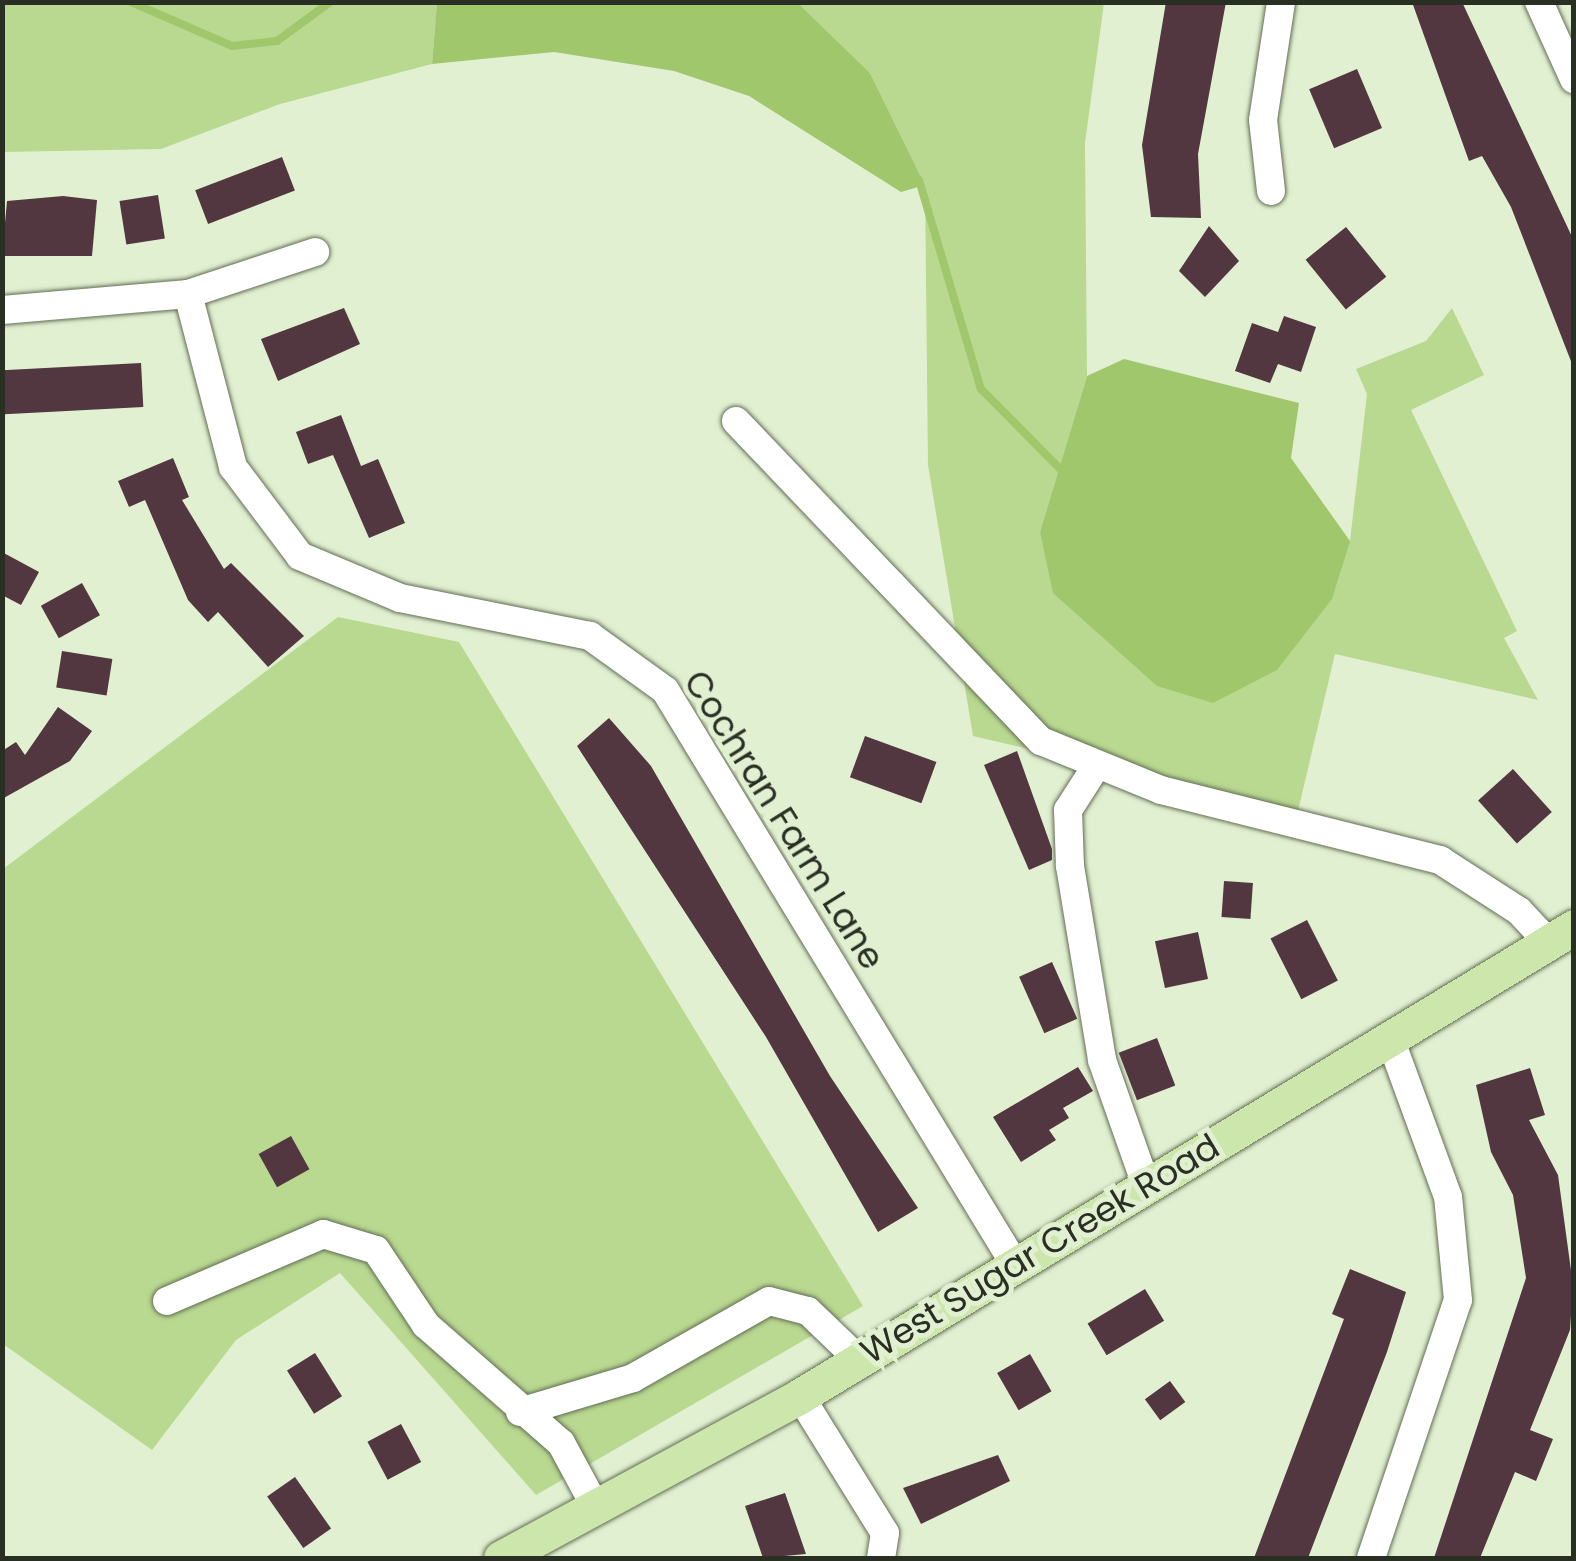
<!DOCTYPE html>
<style>
body{margin:0}
#map{position:relative;width:1576px;height:1561px;overflow:hidden;background:#e2f0d2;font-family:Poppins,sans-serif}
div>[style]{position:absolute}
.green>*{inset:0;background:#b9d890}
.water>*{inset:0;background:#a1c76c}
.stream>*{height:8px;margin:-4px;padding:0 4px;transform-origin:4px;border-radius:4px;background:#a1c76c}
.building>*{inset:0;background:#523640;transform-origin:0 0}
.roads{filter:drop-shadow(0 0 2px #626e54) drop-shadow(0 0 2px #626e54)}
.minor>*{height:28px;margin:-14px;padding:0 14px;transform-origin:14px;border-radius:14px;background:#fff}
.major>*{height:35px;margin:-17.5px;padding:0 17.5px;transform-origin:17.5px;border-radius:17.5px;background:#cde6ab}
span{translate:-50% -50%;white-space:nowrap;text-align:center;line-height:1.15;-webkit-text-stroke:10px #e2f0d2;paint-order:stroke}
.street-label{font-size:35px;color:#2a2f24}
.frame{position:absolute;inset:0;border:5px solid #2a2f24;pointer-events:none}
</style>
<div id="map">
<div class="green">
<i style="clip-path:polygon(2px 3px,437px 3px,432px 64px,280px 104px,161px 149px,3px 152px)"></i>
<i style="clip-path:polygon(798px 3px,1104px 3px,1085px 143px,1087px 376px,1040px 532px,1350px 541px,1367px 394px,1356px 369px,1426px 341px,1452px 308px,1484px 375px,1411px 410px,1517px 631px,1504px 638px,1538px 700px,1335px 654px,1298px 811px,973px 736px,928px 465px,925px 185px,870px 73px)"></i>
<i style="clip-path:polygon(338px 617px,459px 642px,863px 1306px,536px 1495px,340px 1273px,236px 1340px,152px 1450px,3px 1344px,3px 869px)"></i>
</div>
<div class="water">
<i style="clip-path:polygon(437px 3px,798px 3px,870px 73px,925px 185px,901px 192px,749px 96px,674px 71px,554px 52px,432px 64px)"></i>
<i style="clip-path:polygon(1124px 359px,1299px 403px,1291px 458px,1350px 541px,1332px 599px,1277px 670px,1213px 703px,1157px 686px,1053px 593px,1040px 532px,1087px 376px)"></i>
</div>
<div class="stream">
<i style="left:131px;top:2px;width:110px;rotate:23.5deg"></i>
<i style="left:232px;top:46px;width:45px;rotate:-6.3deg"></i>
<i style="left:277px;top:41px;width:66px;rotate:-36.3deg"></i>
<i style="left:919px;top:180px;width:218px;rotate:73.5deg"></i>
<i style="left:981px;top:389px;width:120px;rotate:45.3deg"></i>
</div>
<div class="building">
<i style="clip-path:polygon(1166px 2px,1226px 2px,1198px 154px,1201px 218px,1151px 217px,1142px 145px)"></i>
<i style="clip-path:polygon(1412px 2px,1462px 2px,1574px 241px,1574px 369px,1511px 207px,1482px 156px,1469px 161px)"></i>
<i style="left:1357px;top:69px;width:64px;height:52px;rotate:67deg"></i>
<i style="left:282px;top:157px;width:36px;height:93px;rotate:69deg"></i>
<i style="left:158px;top:195px;width:44px;height:39px;rotate:81deg"></i>
<i style="clip-path:polygon(63px 196px,97px 200px,92px 256px,2px 256px,7px 201px)"></i>
<i style="clip-path:polygon(1209px 226px,1239px 261px,1205px 297px,1179px 271px)"></i>
<i style="left:1346px;top:227px;width:64px;height:52px;rotate:51deg"></i>
<i style="clip-path:polygon(344px 308px,360px 344px,278px 381px,261px 339px)"></i>
<i style="clip-path:polygon(1284px 316px,1316px 327px,1301px 372px,1278px 364px,1270px 383px,1235px 371px,1252px 323px,1278px 332px)"></i>
<i style="left:141px;top:363px;width:44px;height:139px;rotate:87deg"></i>
<i style="clip-path:polygon(341px 415px,361px 466px,378px 459px,405px 523px,369px 538px,333px 455px,308px 464px,296px 432px)"></i>
<i style="clip-path:polygon(173px 458px,189px 497px,182px 500px,224px 569px,231px 563px,304px 636px,268px 667px,218px 612px,208px 622px,188px 600px,145px 500px,129px 507px,118px 481px)"></i>
<i style="clip-path:polygon(2px 552px,39px 572px,21px 605px,2px 595px)"></i>
<i style="left:82px;top:583px;width:37px;height:47px;rotate:61deg"></i>
<i style="left:62px;top:651px;width:51px;height:37px;rotate:9deg"></i>
<i style="clip-path:polygon(58px 707px,92px 731px,70px 761px,2px 799px,2px 751px,16px 742px,25px 755px)"></i>
<i style="clip-path:polygon(609px 718px,651px 766px,830px 1076px,918px 1208px,878px 1232px,766px 1037px,577px 746px)"></i>
<i style="left:865px;top:736px;width:76px;height:44px;rotate:20deg"></i>
<i style="clip-path:polygon(1017px 751px,1052px 849px,1052px 860px,1029px 870px,984px 765px)"></i>
<i style="left:1513px;top:769px;width:58px;height:47px;rotate:48deg"></i>
<i style="left:1224px;top:881px;width:29px;height:36px;rotate:4deg"></i>
<i style="left:1307px;top:920px;width:68px;height:41px;rotate:63deg"></i>
<i style="left:1198px;top:932px;width:48px;height:44px;rotate:78deg"></i>
<i style="left:1052px;top:962px;width:62px;height:36px;rotate:66deg"></i>
<i style="left:1157px;top:1038px;width:51px;height:41px;rotate:69deg"></i>
<i style="clip-path:polygon(1078px 1067px,1093px 1091px,1063px 1108px,1069px 1118px,1049px 1130px,1056px 1140px,1021px 1162px,993px 1117px)"></i>
<i style="clip-path:polygon(1530px 1068px,1545px 1115px,1529px 1120px,1558px 1175px,1573px 1285px,1570px 1330px,1530px 1430px,1553px 1439px,1536px 1481px,1515px 1472px,1480px 1558px,1434px 1558px,1526px 1278px,1513px 1195px,1491px 1152px,1476px 1085px)"></i>
<i style="left:291px;top:1136px;width:38px;height:37px;rotate:61deg"></i>
<i style="clip-path:polygon(1350px 1269px,1406px 1292px,1387px 1352px,1308px 1558px,1254px 1558px,1344px 1319px,1332px 1314px)"></i>
<i style="left:1145px;top:1289px;width:37px;height:67px;rotate:59deg"></i>
<i style="left:315px;top:1353px;width:51px;height:33px;rotate:58deg"></i>
<i style="left:1030px;top:1354px;width:43px;height:38px;rotate:60deg"></i>
<i style="left:1170px;top:1381px;width:26px;height:31px;rotate:54deg"></i>
<i style="left:401px;top:1424px;width:43px;height:38px;rotate:62deg"></i>
<i style="clip-path:polygon(998px 1455px,1010px 1481px,921px 1524px,903px 1488px)"></i>
<i style="left:295px;top:1477px;width:63px;height:34px;rotate:55deg"></i>
<i style="clip-path:polygon(785px 1493px,806px 1554px,763px 1558px,745px 1506px)"></i>
</div>
<div class="roads">
<div class="minor">
<i style="left:1539px;top:2px;width:85px;rotate:65.6deg"></i>
<i style="left:1271px;top:191px;width:71px;rotate:-96.4deg"></i>
<i style="left:1263px;top:120px;width:119px;rotate:-81.3deg"></i>
<i style="left:188px;top:294px;width:179px;rotate:75.4deg"></i>
<i style="left:233px;top:467px;width:111px;rotate:53deg"></i>
<i style="left:300px;top:556px;width:108px;rotate:22.8deg"></i>
<i style="left:400px;top:598px;width:194px;rotate:11.3deg"></i>
<i style="left:590px;top:636px;width:92px;rotate:35.8deg"></i>
<i style="left:665px;top:690px;width:671px;rotate:58.66deg"></i>
<i style="left:2px;top:310px;width:187px;rotate:-4.9deg"></i>
<i style="left:188px;top:294px;width:134px;rotate:-18.3deg"></i>
<i style="left:736px;top:421px;width:442px;rotate:46.4deg"></i>
<i style="left:1041px;top:741px;width:130px;rotate:22.2deg"></i>
<i style="left:1161px;top:790px;width:288px;rotate:14.1deg"></i>
<i style="left:1440px;top:860px;width:94px;rotate:32.8deg"></i>
<i style="left:1519px;top:911px;width:42px;rotate:46.9deg"></i>
<i style="left:1095px;top:768px;width:50px;rotate:122.7deg"></i>
<i style="left:1068px;top:810px;width:56px;rotate:88deg"></i>
<i style="left:1070px;top:866px;width:197px;rotate:80.6deg"></i>
<i style="left:1102px;top:1060px;width:133px;rotate:70.6deg"></i>
<i style="left:167px;top:1301px;width:170px;rotate:-23.2deg"></i>
<i style="left:323px;top:1234px;width:55px;rotate:16.8deg"></i>
<i style="left:376px;top:1250px;width:90px;rotate:56.3deg"></i>
<i style="left:426px;top:1325px;width:179px;rotate:41.2deg"></i>
<i style="left:561px;top:1443px;width:72px;rotate:61.6deg"></i>
<i style="left:800px;top:1396px;width:161px;rotate:58.2deg"></i>
<i style="left:885px;top:1533px;width:25px;rotate:99deg"></i>
<i style="left:520px;top:1412px;width:118px;rotate:-16.7deg"></i>
<i style="left:633px;top:1378px;width:156px;rotate:-29.5deg"></i>
<i style="left:769px;top:1301px;width:40px;rotate:14.4deg"></i>
<i style="left:808px;top:1311px;width:69px;rotate:43.8deg"></i>
<i style="left:1371px;top:1558px;width:272px;rotate:-71.4deg"></i>
<i style="left:1458px;top:1300px;width:103px;rotate:-95.5deg"></i>
<i style="left:1448px;top:1197px;width:171px;rotate:-110.1deg"></i>
</div>
<div class="major">
<i style="left:501px;top:1558px;width:340px;rotate:-28.4deg"></i>
<i style="left:800px;top:1396px;width:905px;rotate:-31.21deg"></i>
</div>
</div>
<div class="street-label">
<span style="left:784px;top:820px;rotate:58deg">Cochran Farm Lane</span>
<span style="left:1040px;top:1249px;rotate:-31deg">West Sugar Creek Road</span>
</div>
<div class="frame"></div>
</div>
